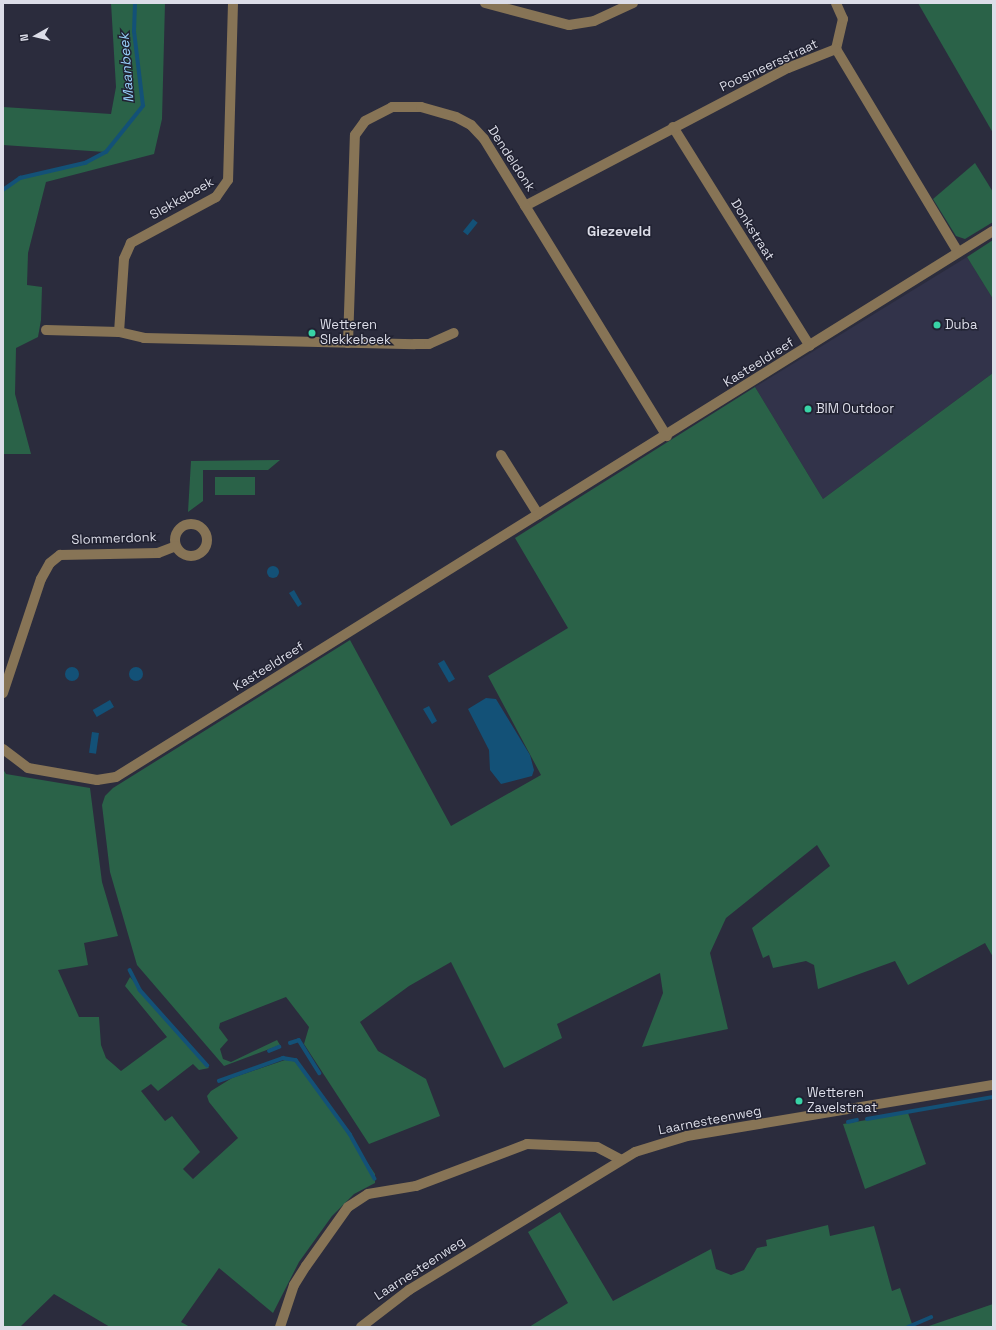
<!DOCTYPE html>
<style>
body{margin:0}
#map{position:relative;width:996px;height:1330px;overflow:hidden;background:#2b2c3d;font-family:"Space Grotesk",sans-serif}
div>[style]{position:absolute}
.built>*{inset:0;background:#32334a}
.green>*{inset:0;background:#2a6248;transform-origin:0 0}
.water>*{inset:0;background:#135177;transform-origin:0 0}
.round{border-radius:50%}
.stream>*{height:3.5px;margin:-1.75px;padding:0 1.75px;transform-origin:1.75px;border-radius:1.75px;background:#135177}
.minor>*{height:10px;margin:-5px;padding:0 5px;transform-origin:5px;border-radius:5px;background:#877456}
.minor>.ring{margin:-5px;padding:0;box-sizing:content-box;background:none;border:10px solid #877456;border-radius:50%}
.dots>*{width:11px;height:11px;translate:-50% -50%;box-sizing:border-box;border:2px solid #212232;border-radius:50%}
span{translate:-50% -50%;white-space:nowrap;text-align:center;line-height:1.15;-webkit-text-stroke:3px #212232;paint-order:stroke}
.street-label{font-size:13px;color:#dcdde8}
.poi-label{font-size:13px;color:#dcdde8}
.left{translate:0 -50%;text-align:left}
.water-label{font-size:14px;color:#96cff9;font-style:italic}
.neighbourhood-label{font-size:14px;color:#dcdde8;font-weight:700}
.frame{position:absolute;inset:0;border:4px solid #dcdde8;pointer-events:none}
.north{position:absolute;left:16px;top:16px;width:40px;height:40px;-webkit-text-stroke:3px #212232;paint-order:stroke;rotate:262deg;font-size:11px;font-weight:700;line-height:16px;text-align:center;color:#dcdde8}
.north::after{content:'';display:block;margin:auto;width:14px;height:18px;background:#dcdde8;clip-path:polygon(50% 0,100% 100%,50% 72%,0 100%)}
</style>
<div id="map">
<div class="built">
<i style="clip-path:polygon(967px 257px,993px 299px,993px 373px,823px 499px,755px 387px)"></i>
</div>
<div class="green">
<i style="clip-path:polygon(111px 3px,165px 3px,162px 119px,154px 154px,46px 182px,28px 253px,27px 285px,42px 287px,41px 320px,38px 337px,16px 348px,15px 394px,31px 454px,3px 454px,3px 190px,20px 178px,85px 163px,105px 152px,3px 145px,3px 107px,111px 114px,116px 87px)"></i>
<i style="clip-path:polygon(918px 3px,993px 3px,993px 133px)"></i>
<i style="clip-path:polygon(975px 163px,993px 192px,993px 222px,965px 239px,956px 236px,933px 199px)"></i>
<i style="clip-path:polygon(993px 240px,993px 299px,967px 257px)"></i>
<i style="clip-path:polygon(993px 373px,993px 957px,985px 943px,908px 985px,895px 961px,818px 989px,814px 965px,806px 961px,773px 968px,769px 955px,763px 958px,752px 928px,830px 866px,817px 845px,726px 918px,710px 953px,728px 1029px,642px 1047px,663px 993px,660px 973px,557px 1024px,562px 1038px,504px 1068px,451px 962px,409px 986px,360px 1022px,378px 1051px,426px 1079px,440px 1116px,369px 1144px,304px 1044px,309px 1027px,286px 997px,220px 1023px,219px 1028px,228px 1040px,220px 1049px,223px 1059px,231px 1062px,277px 1040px,280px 1045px,224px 1066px,137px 965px,110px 872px,102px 805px,105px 796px,113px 788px,350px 640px,451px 826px,541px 775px,488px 676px,568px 628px,515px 538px,755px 387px,823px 499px)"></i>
<i style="clip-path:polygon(280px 460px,268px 470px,203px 470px,203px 501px,188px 512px,191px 461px)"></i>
<i style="left:215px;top:477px;width:40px;height:18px"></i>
<i style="clip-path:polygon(3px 769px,6px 774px,90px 788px,102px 882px,118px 936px,84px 943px,88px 965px,58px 970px,79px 1017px,99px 1017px,101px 1045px,106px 1058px,121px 1071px,167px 1037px,125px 986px,130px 977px,209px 1068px,199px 1070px,193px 1064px,158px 1091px,151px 1084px,141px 1091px,165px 1121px,172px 1116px,200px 1152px,183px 1169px,193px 1179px,238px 1138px,209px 1102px,207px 1096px,211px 1091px,232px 1078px,285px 1060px,294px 1061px,309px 1077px,375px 1174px,375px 1183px,354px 1194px,332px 1216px,299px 1262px,273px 1313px,219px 1268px,181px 1322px,190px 1327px,110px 1327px,54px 1294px,20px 1327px,3px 1327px)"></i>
<i style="clip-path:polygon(908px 1113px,926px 1164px,865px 1189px,843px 1124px)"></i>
<i style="clip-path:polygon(560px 1212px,613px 1301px,711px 1249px,716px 1269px,731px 1275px,744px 1270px,757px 1248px,767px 1246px,766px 1240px,828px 1225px,830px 1236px,874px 1226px,892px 1291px,900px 1288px,913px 1327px,529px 1327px,568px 1303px,528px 1232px)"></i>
<i style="clip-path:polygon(993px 1304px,993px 1327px,926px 1327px)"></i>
</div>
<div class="water">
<i style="left:473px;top:219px;width:6px;height:16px;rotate:39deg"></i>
<i class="round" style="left:267px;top:566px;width:12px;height:12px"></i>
<i style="clip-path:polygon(294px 590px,302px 604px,298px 607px,289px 593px)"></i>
<i style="left:444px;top:660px;width:22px;height:7px;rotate:60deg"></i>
<i class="round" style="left:129px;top:667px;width:14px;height:14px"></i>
<i class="round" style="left:65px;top:667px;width:14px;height:14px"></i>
<i style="clip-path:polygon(486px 698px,496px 699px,530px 755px,534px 770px,532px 776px,501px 784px,490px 770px,489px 750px,468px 709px)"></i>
<i style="left:110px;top:700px;width:8px;height:20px;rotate:60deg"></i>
<i style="clip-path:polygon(429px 706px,437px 721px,432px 724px,423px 709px)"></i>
<i style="left:92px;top:732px;width:7px;height:21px;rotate:8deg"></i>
</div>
<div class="stream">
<i style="left:3px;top:190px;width:21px;rotate:-35deg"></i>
<i style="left:20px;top:178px;width:67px;rotate:-13deg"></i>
<i style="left:85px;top:163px;width:24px;rotate:-28deg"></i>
<i style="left:106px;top:152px;width:59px;rotate:-51.2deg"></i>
<i style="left:143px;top:106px;width:75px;rotate:-96.9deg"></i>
<i style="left:134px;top:32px;width:29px;rotate:-88deg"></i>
<i style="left:130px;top:970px;width:22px;rotate:63deg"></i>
<i style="left:140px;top:990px;width:101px;rotate:48.2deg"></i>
<i style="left:290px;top:1043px;width:9px;rotate:-18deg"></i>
<i style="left:299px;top:1040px;width:39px;rotate:58deg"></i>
<i style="left:269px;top:1051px;width:11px;rotate:-22deg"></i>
<i style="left:219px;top:1081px;width:68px;rotate:-19.8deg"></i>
<i style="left:283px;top:1058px;width:13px;rotate:9deg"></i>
<i style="left:296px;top:1060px;width:92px;rotate:53.9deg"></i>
<i style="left:350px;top:1134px;width:51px;rotate:60.9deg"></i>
<i style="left:867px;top:1119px;width:128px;rotate:-9.9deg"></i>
<i style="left:848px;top:1122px;width:9px;rotate:-13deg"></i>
<i style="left:908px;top:1327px;width:25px;rotate:-23deg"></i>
</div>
<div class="minor">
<i style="left:233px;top:3px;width:177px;rotate:91.6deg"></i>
<i style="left:228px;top:180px;width:21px;rotate:125deg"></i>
<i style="left:216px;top:197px;width:97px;rotate:151.6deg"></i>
<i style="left:131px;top:243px;width:17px;rotate:114deg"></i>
<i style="left:124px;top:259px;width:73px;rotate:93.9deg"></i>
<i style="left:119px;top:332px;width:26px;rotate:13deg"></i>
<i style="left:144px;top:338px;width:271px;rotate:1.3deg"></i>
<i style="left:415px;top:344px;width:14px"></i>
<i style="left:429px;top:344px;width:27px;rotate:-24deg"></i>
<i style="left:485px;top:3px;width:87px;rotate:14.7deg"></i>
<i style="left:569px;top:25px;width:25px;rotate:-9deg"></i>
<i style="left:594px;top:21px;width:43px;rotate:-24.8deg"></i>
<i style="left:836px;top:49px;width:237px;rotate:59deg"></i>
<i style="left:836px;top:49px;width:31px;rotate:-77deg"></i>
<i style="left:843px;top:19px;width:17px;rotate:-114deg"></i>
<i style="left:673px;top:127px;width:258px;rotate:58deg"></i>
<i style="left:525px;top:206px;width:297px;rotate:-27.7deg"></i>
<i style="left:788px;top:68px;width:52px;rotate:-21.6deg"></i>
<i style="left:46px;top:330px;width:73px;rotate:1.6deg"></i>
<i style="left:348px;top:343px;width:208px;rotate:-88.1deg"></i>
<i style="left:355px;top:135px;width:17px;rotate:-54deg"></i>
<i style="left:365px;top:121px;width:30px;rotate:-27deg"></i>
<i style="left:392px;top:107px;width:29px"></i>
<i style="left:421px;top:107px;width:36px;rotate:16deg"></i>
<i style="left:456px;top:117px;width:17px;rotate:28deg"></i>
<i style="left:471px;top:125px;width:19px;rotate:47deg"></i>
<i style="left:484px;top:139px;width:349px;rotate:58.4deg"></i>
<i style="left:501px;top:455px;width:70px;rotate:57.9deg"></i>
<i class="ring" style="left:175px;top:524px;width:22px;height:22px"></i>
<i style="left:3px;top:693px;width:120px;rotate:-71.6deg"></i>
<i style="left:41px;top:579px;width:18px;rotate:-61deg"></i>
<i style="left:50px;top:563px;width:13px;rotate:-39deg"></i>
<i style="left:60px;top:555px;width:98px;rotate:-1.2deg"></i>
<i style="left:158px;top:553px;width:19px;rotate:-21deg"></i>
<i style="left:3px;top:749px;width:31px;rotate:37deg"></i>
<i style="left:28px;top:768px;width:70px;rotate:9.9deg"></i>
<i style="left:97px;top:780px;width:19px;rotate:-9deg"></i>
<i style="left:116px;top:777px;width:1033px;rotate:-31.91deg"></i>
<i style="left:280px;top:1327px;width:44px;rotate:-71.6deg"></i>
<i style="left:294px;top:1285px;width:22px;rotate:-58deg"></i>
<i style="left:306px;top:1266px;width:72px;rotate:-54.6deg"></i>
<i style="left:348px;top:1207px;width:24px;rotate:-33deg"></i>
<i style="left:368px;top:1194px;width:49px;rotate:-9.5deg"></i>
<i style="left:416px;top:1186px;width:119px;rotate:-20.7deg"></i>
<i style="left:527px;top:1144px;width:70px;rotate:2.5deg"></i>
<i style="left:597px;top:1147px;width:26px;rotate:28deg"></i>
<i style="left:361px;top:1327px;width:61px;rotate:-37.6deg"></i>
<i style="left:409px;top:1290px;width:265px;rotate:-31.4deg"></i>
<i style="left:635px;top:1152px;width:54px;rotate:-17.1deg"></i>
<i style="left:687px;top:1136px;width:310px;rotate:-9.5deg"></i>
</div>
<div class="dots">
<i style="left:937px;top:325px;background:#38d4a6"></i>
<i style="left:312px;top:333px;background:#38d4a6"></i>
<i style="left:808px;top:409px;background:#38d4a6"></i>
<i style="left:799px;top:1101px;background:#38d4a6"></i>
</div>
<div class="street-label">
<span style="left:769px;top:66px;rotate:-25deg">Poosmeersstraat</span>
<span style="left:511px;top:159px;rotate:57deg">Dendeldonk</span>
<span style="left:182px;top:199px;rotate:-30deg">Slekkebeek</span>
<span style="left:752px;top:230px;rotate:58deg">Donkstraat</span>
<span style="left:759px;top:363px;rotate:-32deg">Kasteeldreef</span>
<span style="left:114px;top:539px;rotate:-2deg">Slommerdonk</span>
<span style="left:269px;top:667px;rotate:-32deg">Kasteeldreef</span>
<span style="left:710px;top:1121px;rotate:-11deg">Laarnesteenweg</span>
<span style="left:420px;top:1269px;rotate:-33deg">Laarnesteenweg</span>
</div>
<div class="poi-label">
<span class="left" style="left:945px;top:325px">Duba</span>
<span class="left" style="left:320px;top:333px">Wetteren<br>Slekkebeek</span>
<span class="left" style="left:816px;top:409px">BIM Outdoor</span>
<span class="left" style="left:807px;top:1101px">Wetteren<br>Zavelstraat</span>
</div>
<div class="water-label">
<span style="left:126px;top:68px;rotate:-94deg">Maanbeek</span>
</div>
<div class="neighbourhood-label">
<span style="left:619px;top:231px">Giezeveld</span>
</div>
<div class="frame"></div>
<div class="north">N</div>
</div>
